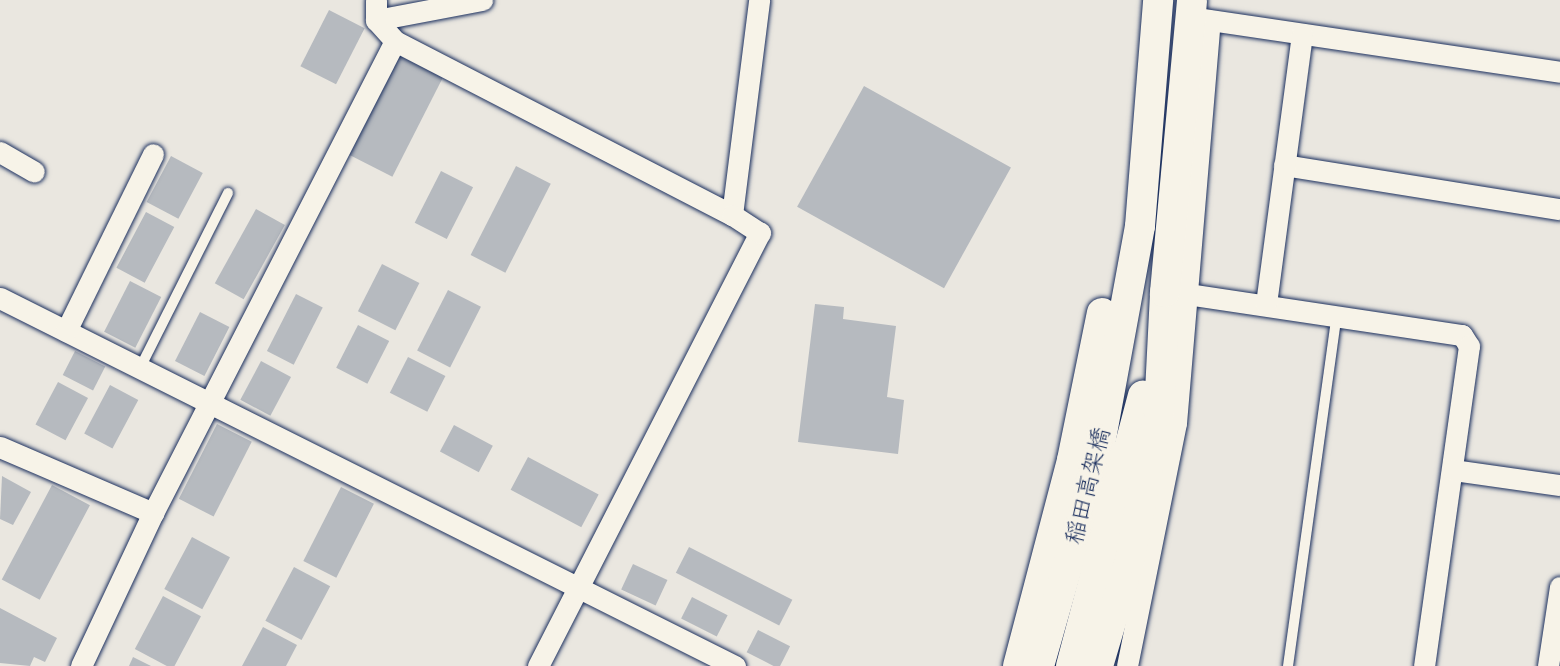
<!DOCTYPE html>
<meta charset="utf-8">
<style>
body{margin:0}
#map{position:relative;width:1560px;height:666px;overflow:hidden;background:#eae7e0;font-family:Sriracha,"Klee One",sans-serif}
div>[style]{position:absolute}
.building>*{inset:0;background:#b6babf;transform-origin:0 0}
.roads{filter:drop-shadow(0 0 2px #1b2f5e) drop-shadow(0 0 2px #1b2f5e)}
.lane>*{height:10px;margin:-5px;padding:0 5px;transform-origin:5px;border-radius:5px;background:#f7f3e8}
.street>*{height:21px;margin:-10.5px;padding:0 10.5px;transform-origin:10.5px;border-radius:10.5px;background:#f7f3e8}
.secondary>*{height:30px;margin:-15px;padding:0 15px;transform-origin:15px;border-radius:15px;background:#f7f3e8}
span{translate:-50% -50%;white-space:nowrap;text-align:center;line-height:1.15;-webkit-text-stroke:7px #f7f3e8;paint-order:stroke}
.street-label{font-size:24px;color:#1b2f5e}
</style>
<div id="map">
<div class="building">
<i style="left:329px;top:10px;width:40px;height:63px;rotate:27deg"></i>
<i style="left:400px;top:56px;width:48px;height:111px;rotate:27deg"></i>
<i style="left:864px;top:86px;width:168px;height:138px;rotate:29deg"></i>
<i style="left:171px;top:156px;width:36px;height:52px;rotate:28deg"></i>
<i style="left:516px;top:166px;width:39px;height:100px;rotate:27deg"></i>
<i style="left:441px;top:171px;width:36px;height:58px;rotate:27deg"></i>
<i style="left:256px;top:209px;width:33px;height:85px;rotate:29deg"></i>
<i style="left:146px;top:212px;width:32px;height:63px;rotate:28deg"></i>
<i style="left:382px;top:264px;width:42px;height:53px;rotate:27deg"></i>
<i style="left:130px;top:281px;width:35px;height:57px;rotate:27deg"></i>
<i style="left:448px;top:290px;width:37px;height:68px;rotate:27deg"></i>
<i style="left:296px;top:294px;width:30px;height:64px;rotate:27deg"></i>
<i style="clip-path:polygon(815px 304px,844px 307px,843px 319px,896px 326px,887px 397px,904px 400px,898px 454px,798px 442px)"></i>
<i style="left:200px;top:312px;width:33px;height:55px;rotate:27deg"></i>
<i style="left:358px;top:325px;width:35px;height:48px;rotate:27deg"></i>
<i style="left:75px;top:351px;width:34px;height:27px;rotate:27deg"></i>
<i style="left:408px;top:357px;width:42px;height:40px;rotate:27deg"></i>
<i style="left:261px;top:361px;width:34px;height:44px;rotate:28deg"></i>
<i style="left:58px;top:382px;width:34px;height:48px;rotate:28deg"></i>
<i style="left:110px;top:385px;width:32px;height:55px;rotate:28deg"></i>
<i style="left:217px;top:424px;width:39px;height:84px;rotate:27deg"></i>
<i style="left:454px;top:425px;width:44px;height:30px;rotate:28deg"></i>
<i style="left:528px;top:457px;width:80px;height:37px;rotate:28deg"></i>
<i style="clip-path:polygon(2px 476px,31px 492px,13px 525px,0 519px)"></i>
<i style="left:52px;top:485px;width:43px;height:107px;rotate:28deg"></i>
<i style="left:341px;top:487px;width:37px;height:83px;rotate:27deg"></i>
<i style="left:192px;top:537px;width:43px;height:59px;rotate:28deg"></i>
<i style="left:689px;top:547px;width:116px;height:29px;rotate:27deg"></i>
<i style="left:633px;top:564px;width:38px;height:28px;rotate:25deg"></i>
<i style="left:294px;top:567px;width:41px;height:61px;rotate:28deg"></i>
<i style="left:163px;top:596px;width:43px;height:60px;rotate:28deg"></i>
<i style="left:692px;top:597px;width:40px;height:24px;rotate:27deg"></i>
<i style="clip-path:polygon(0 608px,57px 638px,45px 662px,34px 657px,30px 666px,0 663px)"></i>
<i style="clip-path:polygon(263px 627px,297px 645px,286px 666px,242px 666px)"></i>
<i style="left:758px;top:630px;width:36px;height:25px;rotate:27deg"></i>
<i style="clip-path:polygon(133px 657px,151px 666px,129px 666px)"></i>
</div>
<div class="roads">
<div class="lane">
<i style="left:140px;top:368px;width:196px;rotate:-63.3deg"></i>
<i style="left:1288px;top:666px;width:354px;rotate:-82.1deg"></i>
</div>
<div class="street">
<i style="left:1196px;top:18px;width:368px;rotate:8.4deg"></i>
<i style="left:376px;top:20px;width:108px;rotate:-10.7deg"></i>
<i style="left:395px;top:41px;width:379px;rotate:27.3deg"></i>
<i style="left:732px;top:215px;width:217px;rotate:-82.8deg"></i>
<i style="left:0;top:152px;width:39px;rotate:30deg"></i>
<i style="left:1284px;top:165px;width:279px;rotate:9.1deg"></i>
<i style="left:1174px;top:292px;width:291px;rotate:8.5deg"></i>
<i style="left:1462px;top:335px;width:13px;rotate:58deg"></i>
<i style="left:1469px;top:346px;width:323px;rotate:98deg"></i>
<i style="left:0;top:298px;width:822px;rotate:26.6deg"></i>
<i style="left:1266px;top:304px;width:272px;rotate:-82.4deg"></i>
<i style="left:66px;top:331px;width:197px;rotate:-63.8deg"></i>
<i style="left:0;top:447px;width:167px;rotate:23.3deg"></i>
<i style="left:1454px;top:470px;width:107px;rotate:8.1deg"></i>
<i style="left:81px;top:666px;width:169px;rotate:-64.8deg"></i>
<i style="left:153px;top:513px;width:530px;rotate:-62.86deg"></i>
<i style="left:395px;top:41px;width:28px;rotate:-132deg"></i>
<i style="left:376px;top:20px;width:20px;rotate:-90deg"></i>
<i style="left:538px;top:666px;width:487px;rotate:-62.9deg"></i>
<i style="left:760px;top:233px;width:33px;rotate:-147deg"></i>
<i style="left:1127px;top:666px;width:248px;rotate:-78.6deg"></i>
<i style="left:1176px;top:423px;width:404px;rotate:-85.2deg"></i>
<i style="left:1548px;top:666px;width:80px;rotate:-81.4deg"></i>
</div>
<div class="secondary">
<i style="left:1018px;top:666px;width:213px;rotate:-75.3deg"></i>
<i style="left:1072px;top:460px;width:150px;rotate:-78.5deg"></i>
<i style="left:1039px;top:666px;width:208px;rotate:-74.1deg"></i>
<i style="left:1096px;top:466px;width:244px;rotate:-79.6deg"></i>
<i style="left:1140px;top:226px;width:227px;rotate:-85.4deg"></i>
<i style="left:1071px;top:666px;width:280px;rotate:-75.1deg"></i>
<i style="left:1098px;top:666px;width:113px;rotate:-73.5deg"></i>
<i style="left:1130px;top:558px;width:149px;rotate:-78.8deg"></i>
<i style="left:1159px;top:412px;width:120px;rotate:-87.1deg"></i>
<i style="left:1165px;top:292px;width:293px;rotate:-84.7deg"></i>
</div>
</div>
<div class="street-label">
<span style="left:1088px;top:486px;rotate:-76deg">稲田高架橋</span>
</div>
</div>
